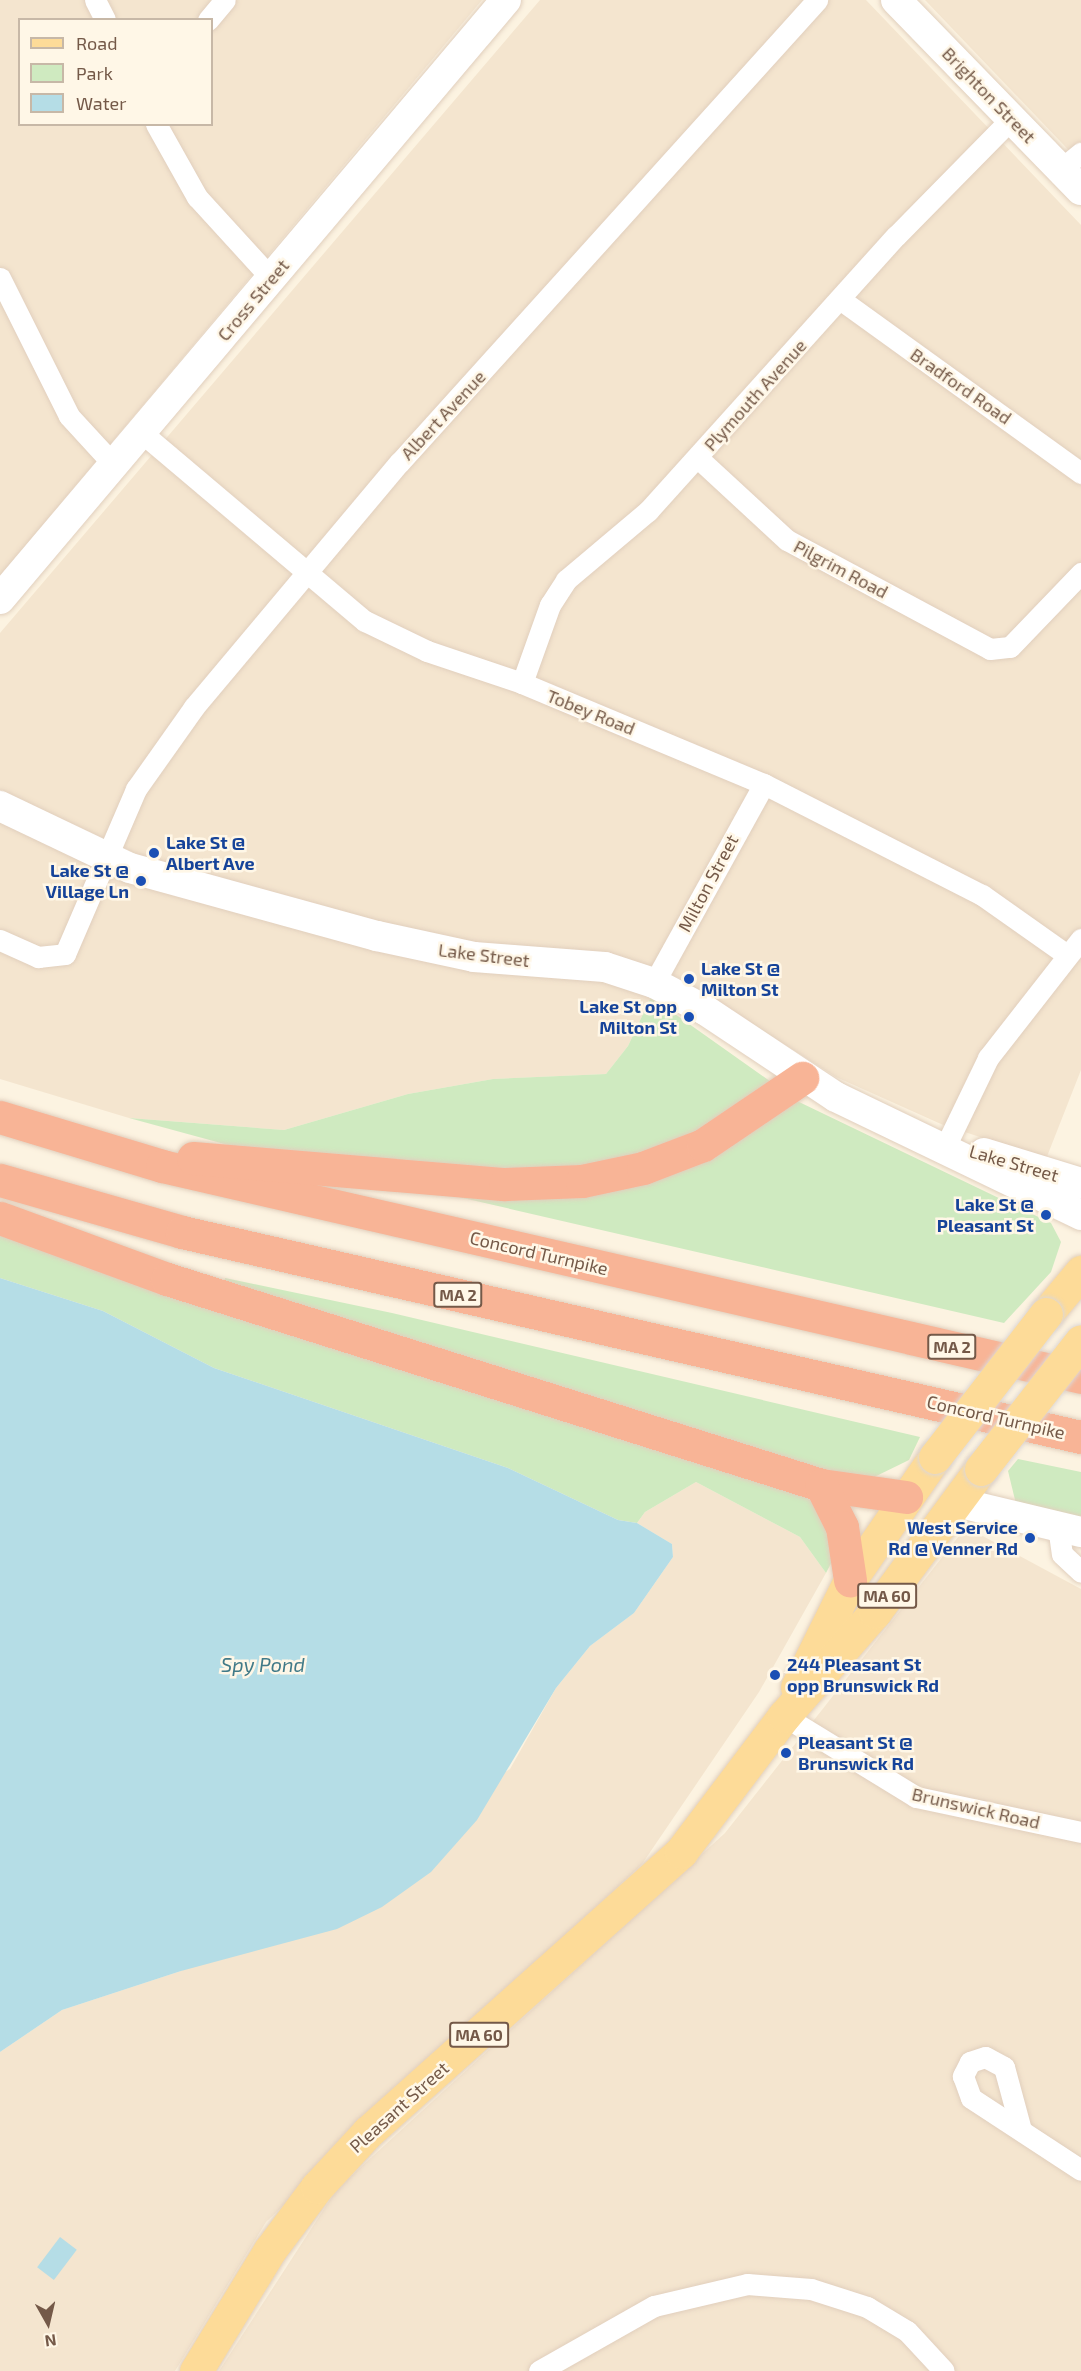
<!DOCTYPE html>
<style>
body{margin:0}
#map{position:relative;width:1081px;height:2371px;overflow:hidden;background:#fcf3e1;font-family:"Exo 2",sans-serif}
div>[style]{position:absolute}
.residential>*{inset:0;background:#f4e5cf}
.green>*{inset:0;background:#cfeac0}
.water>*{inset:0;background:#b5dde6;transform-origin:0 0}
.roads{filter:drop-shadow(0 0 2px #e1cfbd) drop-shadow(0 0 2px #e1cfbd)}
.street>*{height:21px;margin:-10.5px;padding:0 10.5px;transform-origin:10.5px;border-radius:10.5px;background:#fff}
.secondary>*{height:30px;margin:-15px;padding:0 15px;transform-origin:15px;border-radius:15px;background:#fff}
.primary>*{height:33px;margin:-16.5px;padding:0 16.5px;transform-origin:16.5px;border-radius:16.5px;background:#fddb98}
.highway>*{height:33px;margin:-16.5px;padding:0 16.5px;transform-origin:16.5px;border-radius:16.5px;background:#f8b496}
.bridges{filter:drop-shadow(0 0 2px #ded7d3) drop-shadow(0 0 2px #ded7d3)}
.primary-bridge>*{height:33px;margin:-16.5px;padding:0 16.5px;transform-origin:16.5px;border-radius:16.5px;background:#fddb98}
.dots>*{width:16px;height:16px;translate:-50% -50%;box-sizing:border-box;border:3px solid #fff7e7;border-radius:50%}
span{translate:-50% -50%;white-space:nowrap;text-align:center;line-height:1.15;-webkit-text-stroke:5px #fff7e7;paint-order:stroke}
.shield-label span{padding:2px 4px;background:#fff7e7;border:2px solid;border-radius:4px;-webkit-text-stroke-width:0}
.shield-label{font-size:16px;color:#745948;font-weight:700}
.street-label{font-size:18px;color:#745948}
.transit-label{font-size:18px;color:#164399;font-weight:700}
.left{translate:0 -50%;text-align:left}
.right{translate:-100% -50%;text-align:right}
.water-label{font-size:20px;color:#417a88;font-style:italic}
.legend{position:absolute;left:18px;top:18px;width:195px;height:108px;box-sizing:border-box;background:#fff7e7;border:2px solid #c7b8a7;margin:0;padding:8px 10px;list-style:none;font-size:18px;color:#745948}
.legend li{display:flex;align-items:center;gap:12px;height:30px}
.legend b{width:30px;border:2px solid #c7b8a7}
.north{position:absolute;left:18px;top:2293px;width:60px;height:60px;-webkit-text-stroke:4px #fff7e7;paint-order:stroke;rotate:172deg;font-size:16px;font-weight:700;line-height:24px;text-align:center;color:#745948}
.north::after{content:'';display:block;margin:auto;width:21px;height:27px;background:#745948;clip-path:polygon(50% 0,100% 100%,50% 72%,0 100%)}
</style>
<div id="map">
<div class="residential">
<i style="clip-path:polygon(evenodd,0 0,482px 0,0 576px,0 0,20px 20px,212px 20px,212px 124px,20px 124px,20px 20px)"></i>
<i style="clip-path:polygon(540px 0,866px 0,1081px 225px,1081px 1070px,1046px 1159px,941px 1124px,836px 1077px,679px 978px,593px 953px,454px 944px,139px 855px,0 790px,0 633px)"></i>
<i style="clip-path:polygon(925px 0,1081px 0,1081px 163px)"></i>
<i style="clip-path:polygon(0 818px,615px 985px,651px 997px,628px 1046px,606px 1074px,493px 1079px,408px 1094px,284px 1130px,129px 1118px,0 1079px)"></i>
<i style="clip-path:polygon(696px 1482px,800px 1537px,826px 1573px,759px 1692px,642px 1864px,266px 2222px,175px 2371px,0 2371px,0 2052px,62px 2010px,181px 1971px,510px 1769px,556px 1688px,590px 1646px,634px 1613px,673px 1557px,672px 1544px,637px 1523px,645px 1512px)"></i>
<i style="clip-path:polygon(966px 1527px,1081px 1589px,1081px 2371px,219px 2371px,337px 2189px,725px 1833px)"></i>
</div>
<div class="green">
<i style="clip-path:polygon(651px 997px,774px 1084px,676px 1147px,535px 1175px,239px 1148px,129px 1118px,284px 1130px,408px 1094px,493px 1079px,606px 1074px,628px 1046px)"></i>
<i style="clip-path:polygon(797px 1101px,1051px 1223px,1061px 1242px,1051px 1272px,1004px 1323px,450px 1195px,507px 1195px)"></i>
<i style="clip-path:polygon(0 1230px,795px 1490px,820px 1507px,838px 1550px,826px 1573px,800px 1537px,696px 1482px,645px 1512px,637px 1523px,618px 1520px,508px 1468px,214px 1368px,103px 1311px,0 1278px)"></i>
<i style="clip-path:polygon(225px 1278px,392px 1313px,920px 1437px,909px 1460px,862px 1483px,224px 1284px)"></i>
<i style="clip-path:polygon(1018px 1459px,1081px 1472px,1081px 1518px,1016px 1504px,1008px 1471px)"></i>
</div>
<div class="water">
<i style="clip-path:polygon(0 1278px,103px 1311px,214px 1368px,508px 1468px,618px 1520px,637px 1523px,672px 1544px,673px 1557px,634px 1613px,590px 1646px,556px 1688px,477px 1820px,431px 1872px,382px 1907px,337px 1929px,181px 1971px,62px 2010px,0 2052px)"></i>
<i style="left:60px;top:2237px;width:21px;height:38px;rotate:37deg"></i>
</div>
<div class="roads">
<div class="street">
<i style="left:95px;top:0;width:22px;rotate:63deg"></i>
<i style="left:208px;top:20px;width:26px;rotate:-50deg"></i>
<i style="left:156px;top:124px;width:84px;rotate:60.7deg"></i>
<i style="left:197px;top:197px;width:110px;rotate:47.6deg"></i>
<i style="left:1061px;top:169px;width:26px;rotate:-39deg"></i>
<i style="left:0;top:278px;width:154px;rotate:63.4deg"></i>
<i style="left:69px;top:416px;width:67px;rotate:47.4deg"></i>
<i style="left:841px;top:300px;width:296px;rotate:35.8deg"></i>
<i style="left:141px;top:432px;width:293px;rotate:40.2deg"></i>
<i style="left:365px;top:621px;width:69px;rotate:25.8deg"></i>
<i style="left:427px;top:651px;width:100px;rotate:18.6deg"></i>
<i style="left:522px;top:683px;width:262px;rotate:22.7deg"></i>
<i style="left:764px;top:784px;width:245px;rotate:27deg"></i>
<i style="left:982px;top:895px;width:104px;rotate:35.2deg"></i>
<i style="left:698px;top:458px;width:121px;rotate:42.7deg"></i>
<i style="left:787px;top:540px;width:230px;rotate:28.2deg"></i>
<i style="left:990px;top:649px;width:20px;rotate:-6deg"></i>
<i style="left:1010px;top:647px;width:103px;rotate:-46.2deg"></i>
<i style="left:522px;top:683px;width:83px;rotate:-70.3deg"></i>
<i style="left:550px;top:605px;width:30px;rotate:-57deg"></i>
<i style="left:566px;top:580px;width:107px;rotate:-40.1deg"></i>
<i style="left:648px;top:511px;width:370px;rotate:-48deg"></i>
<i style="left:896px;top:236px;width:165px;rotate:-45.5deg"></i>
<i style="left:0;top:940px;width:42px;rotate:24.1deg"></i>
<i style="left:38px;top:957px;width:27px;rotate:-6deg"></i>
<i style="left:65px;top:954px;width:180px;rotate:-66.7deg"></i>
<i style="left:136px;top:789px;width:100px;rotate:-54.7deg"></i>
<i style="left:194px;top:707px;width:319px;rotate:-50deg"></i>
<i style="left:399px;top:463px;width:624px;rotate:-47.92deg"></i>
<i style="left:654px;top:983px;width:227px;rotate:-61.1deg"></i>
<i style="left:946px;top:1145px;width:97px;rotate:-64.2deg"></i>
<i style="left:988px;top:1058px;width:151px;rotate:-52deg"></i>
<i style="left:1058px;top:1526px;width:28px;rotate:82deg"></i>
<i style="left:1062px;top:1554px;width:26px;rotate:43deg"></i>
<i style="left:784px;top:1716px;width:155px;rotate:31.5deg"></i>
<i style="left:916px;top:1797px;width:169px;rotate:12deg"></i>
<i style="left:1021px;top:2130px;width:65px;rotate:-105.1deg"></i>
<i style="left:1004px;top:2067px;width:21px;rotate:-152deg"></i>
<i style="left:985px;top:2057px;width:16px;rotate:162deg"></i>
<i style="left:970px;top:2062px;width:16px;rotate:117deg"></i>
<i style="left:963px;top:2076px;width:23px;rotate:70deg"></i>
<i style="left:971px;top:2098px;width:131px;rotate:33.2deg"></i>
<i style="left:539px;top:2371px;width:132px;rotate:-29.5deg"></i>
<i style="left:654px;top:2306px;width:96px;rotate:-13.3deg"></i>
<i style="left:747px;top:2284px;width:64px;rotate:4.5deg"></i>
<i style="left:811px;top:2289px;width:59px;rotate:17.8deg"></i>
<i style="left:867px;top:2307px;width:47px;rotate:31deg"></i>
<i style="left:907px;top:2331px;width:54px;rotate:47.2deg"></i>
</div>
<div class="secondary">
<i style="left:896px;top:0;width:265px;rotate:45.8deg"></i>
<i style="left:0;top:599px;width:784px;rotate:-49.81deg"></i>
<i style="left:0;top:806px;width:144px;rotate:25.5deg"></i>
<i style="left:130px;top:868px;width:256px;rotate:15.4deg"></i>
<i style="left:377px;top:936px;width:99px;rotate:12.2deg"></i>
<i style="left:474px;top:957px;width:131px;rotate:4.4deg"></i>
<i style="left:605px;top:967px;width:52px;rotate:18.1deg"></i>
<i style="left:654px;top:983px;width:58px;rotate:27.9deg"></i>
<i style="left:705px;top:1010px;width:157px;rotate:33.6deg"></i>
<i style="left:836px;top:1097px;width:272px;rotate:25.7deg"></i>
<i style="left:984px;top:1153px;width:102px;rotate:17.2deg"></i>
<i style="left:956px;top:1502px;width:129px;rotate:13.5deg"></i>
</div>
<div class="primary">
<i style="left:1046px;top:1314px;width:55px;rotate:-50.2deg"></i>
<i style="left:797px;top:1687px;width:119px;rotate:-63.6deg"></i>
<i style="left:850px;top:1580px;width:150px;rotate:-55.4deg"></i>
<i style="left:196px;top:2371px;width:142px;rotate:-58.6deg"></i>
<i style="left:270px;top:2250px;width:79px;rotate:-53.3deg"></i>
<i style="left:317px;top:2187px;width:75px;rotate:-47.2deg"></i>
<i style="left:368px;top:2132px;width:420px;rotate:-41.8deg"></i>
<i style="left:681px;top:1852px;width:171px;rotate:-52.9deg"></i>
<i style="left:784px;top:1716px;width:138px;rotate:-48.8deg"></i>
<i style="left:875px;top:1612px;width:178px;rotate:-53.5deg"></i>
</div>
<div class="highway">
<i style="left:0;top:1117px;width:169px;rotate:16.8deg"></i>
<i style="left:162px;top:1166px;width:943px;rotate:12.93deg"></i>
<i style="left:193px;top:1158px;width:313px;rotate:4.8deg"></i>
<i style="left:505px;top:1184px;width:77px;rotate:-2.2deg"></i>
<i style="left:582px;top:1181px;width:62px;rotate:-12deg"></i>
<i style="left:643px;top:1168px;width:64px;rotate:-21deg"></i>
<i style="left:703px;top:1145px;width:120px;rotate:-34.1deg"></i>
<i style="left:0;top:1180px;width:189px;rotate:15.9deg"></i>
<i style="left:182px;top:1232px;width:922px;rotate:12.85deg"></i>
<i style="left:0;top:1218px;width:178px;rotate:20.1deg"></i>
<i style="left:167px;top:1279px;width:686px;rotate:17.48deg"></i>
<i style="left:821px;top:1485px;width:86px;rotate:8deg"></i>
<i style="left:821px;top:1485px;width:47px;rotate:63.4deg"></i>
<i style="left:842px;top:1527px;width:54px;rotate:81.4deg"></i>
</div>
</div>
<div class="bridges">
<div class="primary-bridge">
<i style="left:935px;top:1457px;width:181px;rotate:-52.2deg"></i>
<i style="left:981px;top:1469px;width:162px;rotate:-52deg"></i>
</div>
</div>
<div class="dots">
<i style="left:154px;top:853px;background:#1a4fb4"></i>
<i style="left:141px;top:881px;background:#1a4fb4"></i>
<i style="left:689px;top:979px;background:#1a4fb4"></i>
<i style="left:689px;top:1017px;background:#1a4fb4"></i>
<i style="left:1046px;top:1215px;background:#1a4fb4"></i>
<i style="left:1030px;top:1538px;background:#1a4fb4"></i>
<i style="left:775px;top:1675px;background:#1a4fb4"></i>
<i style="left:786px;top:1753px;background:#1a4fb4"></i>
</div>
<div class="shield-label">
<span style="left:458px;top:1295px">MA 2</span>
<span style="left:952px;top:1347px">MA 2</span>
<span style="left:887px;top:1596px">MA 60</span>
<span style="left:479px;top:2035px">MA 60</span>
</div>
<div class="street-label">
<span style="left:989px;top:95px;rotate:46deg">Brighton Street</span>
<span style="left:253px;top:300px;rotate:-50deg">Cross Street</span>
<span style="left:961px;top:386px;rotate:35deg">Bradford Road</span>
<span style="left:755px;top:395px;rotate:-48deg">Plymouth Avenue</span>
<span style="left:443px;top:415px;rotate:-47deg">Albert Avenue</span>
<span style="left:841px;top:569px;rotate:28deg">Pilgrim Road</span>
<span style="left:591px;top:712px;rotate:22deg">Tobey Road</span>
<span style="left:708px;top:883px;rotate:-62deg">Milton Street</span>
<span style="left:484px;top:955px;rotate:7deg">Lake Street</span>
<span style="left:1014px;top:1163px;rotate:16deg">Lake Street</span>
<span style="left:539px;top:1253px;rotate:13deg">Concord Turnpike</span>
<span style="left:996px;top:1417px;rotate:13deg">Concord Turnpike</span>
<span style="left:976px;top:1808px;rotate:13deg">Brunswick Road</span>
<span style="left:399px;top:2107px;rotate:-42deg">Pleasant Street</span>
</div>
<div class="transit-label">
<span class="left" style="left:166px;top:853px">Lake St @<br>Albert Ave</span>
<span class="right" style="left:129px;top:881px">Lake St @<br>Village Ln</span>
<span class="left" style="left:701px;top:979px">Lake St @<br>Milton St</span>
<span class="right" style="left:677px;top:1017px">Lake St opp<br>Milton St</span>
<span class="right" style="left:1034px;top:1215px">Lake St @<br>Pleasant St</span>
<span class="right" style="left:1018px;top:1538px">West Service<br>Rd @ Venner Rd</span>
<span class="left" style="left:787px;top:1675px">244 Pleasant St<br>opp Brunswick Rd</span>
<span class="left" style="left:798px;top:1753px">Pleasant St @<br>Brunswick Rd</span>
</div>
<div class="water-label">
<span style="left:263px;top:1664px">Spy Pond</span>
</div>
<ul class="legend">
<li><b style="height:8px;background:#fddb98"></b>Road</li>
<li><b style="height:16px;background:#cfeac0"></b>Park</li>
<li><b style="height:16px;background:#b5dde6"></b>Water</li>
</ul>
<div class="north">N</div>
</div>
